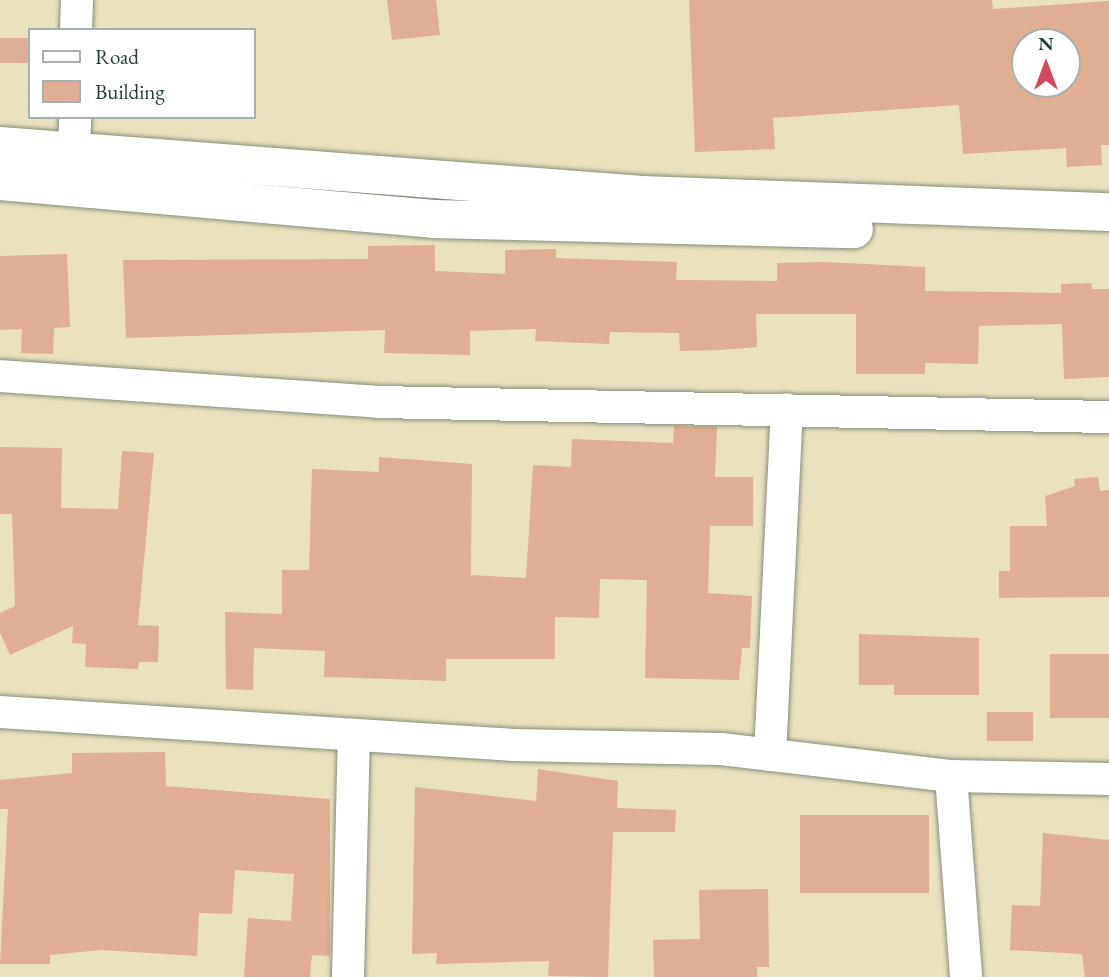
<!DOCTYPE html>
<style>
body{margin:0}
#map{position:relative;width:1109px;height:977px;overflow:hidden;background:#eae1bf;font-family:"EB Garamond",serif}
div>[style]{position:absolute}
.building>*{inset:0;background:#e0ae92;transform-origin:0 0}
.roads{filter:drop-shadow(0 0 2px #848f7a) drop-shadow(0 0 2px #848f7a)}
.minor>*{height:32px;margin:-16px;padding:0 16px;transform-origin:16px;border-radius:16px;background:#fff}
.tertiary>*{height:38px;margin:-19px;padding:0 19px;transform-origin:19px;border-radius:19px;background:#fff}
span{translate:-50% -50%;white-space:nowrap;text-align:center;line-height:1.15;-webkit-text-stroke:6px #fff;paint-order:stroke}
.legend{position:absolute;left:28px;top:28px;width:228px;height:91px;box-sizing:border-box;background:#fff;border:2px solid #a5b1ae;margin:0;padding:9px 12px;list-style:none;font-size:21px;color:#1f3d34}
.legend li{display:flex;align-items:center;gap:14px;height:35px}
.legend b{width:35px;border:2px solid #a5b1ae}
.north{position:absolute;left:1011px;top:28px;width:70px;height:70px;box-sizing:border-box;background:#fff;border:2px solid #a5b1ae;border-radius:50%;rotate:0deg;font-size:19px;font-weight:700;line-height:28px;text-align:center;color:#1f3d34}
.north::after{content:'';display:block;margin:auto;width:24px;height:32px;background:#d1495b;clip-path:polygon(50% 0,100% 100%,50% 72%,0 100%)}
</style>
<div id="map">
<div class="building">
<i style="clip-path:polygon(387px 0,436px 0,440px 35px,392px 40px)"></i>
<i style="clip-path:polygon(evenodd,689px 0,992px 0,993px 9px,1109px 1px,1109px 145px,1101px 145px,1102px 165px,1067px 167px,1066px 148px,963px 154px,959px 105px,773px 118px,775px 149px,695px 152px,689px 0,1025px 42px,1067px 42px,1067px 84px,1025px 84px,1025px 42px)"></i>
<i style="left:30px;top:38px;width:25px;height:30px;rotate:90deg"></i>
<i style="clip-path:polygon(435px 245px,435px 271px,505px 274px,505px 250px,556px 249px,556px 258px,677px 262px,676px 280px,777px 281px,777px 263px,825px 262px,925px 267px,925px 291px,1061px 293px,1061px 284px,1091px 283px,1092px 289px,1109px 289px,1109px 377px,1064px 379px,1062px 324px,979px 326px,978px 364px,925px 363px,925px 374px,856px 374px,856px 314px,756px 314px,757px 347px,720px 350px,680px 351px,679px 333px,610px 332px,609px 344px,535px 341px,536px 329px,470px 331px,470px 355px,384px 353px,385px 330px,126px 338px,123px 260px,368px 259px,368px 246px)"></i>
<i style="clip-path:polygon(67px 254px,70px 327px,54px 328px,53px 354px,21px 353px,22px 329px,0 330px,0 256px)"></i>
<i style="clip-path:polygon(674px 426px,717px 427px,715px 477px,753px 477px,753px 526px,710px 526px,708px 593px,752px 596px,750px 648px,742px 648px,739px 680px,645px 678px,647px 580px,600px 579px,599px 618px,555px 617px,555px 659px,446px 659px,446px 681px,358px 678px,324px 677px,325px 651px,254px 648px,253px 690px,226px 689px,225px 612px,282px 614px,282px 570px,309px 570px,312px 469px,379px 472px,379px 457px,472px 464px,471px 575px,526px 578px,533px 465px,571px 467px,572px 439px,673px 443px)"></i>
<i style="clip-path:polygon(0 447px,62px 448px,61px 508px,118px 509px,122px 451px,154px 453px,138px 625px,159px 626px,158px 662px,139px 662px,138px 669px,85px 667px,86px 644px,72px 643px,73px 626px,10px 655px,0 633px,0 613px,15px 606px,12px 514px,0 514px)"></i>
<i style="clip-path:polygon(1098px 477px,1100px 491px,1109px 490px,1109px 597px,999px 598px,999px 571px,1010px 571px,1010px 526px,1047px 526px,1045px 496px,1075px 486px,1074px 479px)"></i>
<i style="clip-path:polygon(859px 634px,979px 638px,979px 695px,894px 695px,894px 685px,859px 685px)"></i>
<i style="left:1050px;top:654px;width:59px;height:64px"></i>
<i style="left:987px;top:712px;width:46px;height:29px"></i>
<i style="clip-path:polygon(165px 752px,166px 786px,330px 799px,330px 956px,312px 955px,310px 977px,244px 977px,248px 918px,291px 921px,294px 874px,235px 870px,232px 914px,199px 913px,197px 956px,101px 950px,50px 955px,50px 964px,0 964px,8px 809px,0 809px,0 780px,72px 773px,72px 753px)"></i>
<i style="clip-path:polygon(538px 769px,618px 781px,617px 808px,676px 810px,675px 832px,613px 832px,608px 977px,548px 976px,549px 961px,436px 964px,437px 953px,412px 954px,415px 787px,536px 801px)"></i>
<i style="left:929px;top:815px;width:78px;height:129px;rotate:90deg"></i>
<i style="clip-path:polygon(1043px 833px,1109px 840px,1109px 977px,1085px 977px,1082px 954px,1010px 950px,1012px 905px,1040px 906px)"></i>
<i style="clip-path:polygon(768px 889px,769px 967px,757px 967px,757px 977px,654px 977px,653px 940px,700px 939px,699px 890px)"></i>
</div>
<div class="roads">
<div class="minor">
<i style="left:76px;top:30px;width:30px;rotate:-88deg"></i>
<i style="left:74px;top:151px;width:34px;rotate:-88deg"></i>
<i style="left:0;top:376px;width:379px;rotate:3.9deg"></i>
<i style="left:378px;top:402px;width:731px;rotate:1.18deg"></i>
<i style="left:0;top:712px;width:515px;rotate:3.67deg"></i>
<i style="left:514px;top:745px;width:207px;rotate:1.1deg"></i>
<i style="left:721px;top:749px;width:232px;rotate:6.7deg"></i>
<i style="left:951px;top:776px;width:158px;rotate:1.1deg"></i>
<i style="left:770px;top:755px;width:346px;rotate:-87.2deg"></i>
<i style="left:951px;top:776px;width:202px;rotate:85.7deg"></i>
<i style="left:348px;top:977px;width:242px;rotate:-88.6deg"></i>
</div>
<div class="tertiary">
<i style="left:0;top:146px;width:644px;rotate:4.36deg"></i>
<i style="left:642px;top:195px;width:467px;rotate:2.1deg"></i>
<i style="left:0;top:181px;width:435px;rotate:5deg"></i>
<i style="left:433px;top:219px;width:421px;rotate:1.4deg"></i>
</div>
</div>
<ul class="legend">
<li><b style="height:9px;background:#fff"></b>Road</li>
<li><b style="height:19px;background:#e0ae92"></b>Building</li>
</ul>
<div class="north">N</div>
</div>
